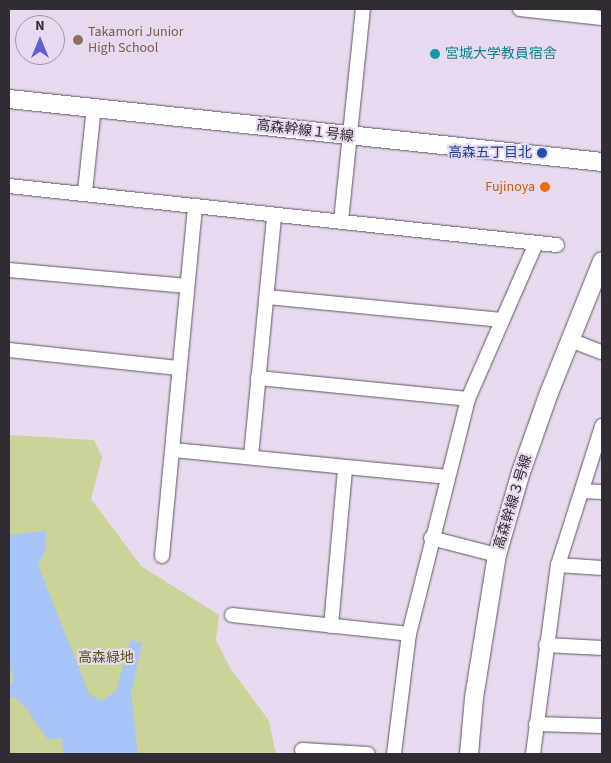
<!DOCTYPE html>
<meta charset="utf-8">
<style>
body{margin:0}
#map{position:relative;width:611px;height:763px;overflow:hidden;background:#e7d9ee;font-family:"Source Sans 3","Noto Sans JP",sans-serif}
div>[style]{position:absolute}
.green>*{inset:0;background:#ccd399}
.water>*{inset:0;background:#a8c5fa}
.roads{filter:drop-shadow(0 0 1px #615566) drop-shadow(0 0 1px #615566)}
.minor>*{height:14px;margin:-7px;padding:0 7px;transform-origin:7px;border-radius:7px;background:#fff}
.tertiary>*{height:18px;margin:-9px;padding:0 9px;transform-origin:9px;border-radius:9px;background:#fff}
.dots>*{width:14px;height:14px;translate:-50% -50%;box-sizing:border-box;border:2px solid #e7d9ee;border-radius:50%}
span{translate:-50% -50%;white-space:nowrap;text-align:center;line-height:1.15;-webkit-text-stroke:4px #e7d9ee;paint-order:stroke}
.education-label{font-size:14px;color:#785e54}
.left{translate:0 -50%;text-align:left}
.culture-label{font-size:14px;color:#0d838f}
.street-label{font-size:14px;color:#312b33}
.transit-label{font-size:14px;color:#164399}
.right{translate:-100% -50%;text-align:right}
.food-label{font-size:14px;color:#c56008}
.park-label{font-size:14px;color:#545914}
.frame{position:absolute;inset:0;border:10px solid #312b33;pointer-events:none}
.north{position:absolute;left:15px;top:15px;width:50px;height:50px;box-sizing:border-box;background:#e7d9ee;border:1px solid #9e93a3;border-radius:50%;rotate:0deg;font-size:14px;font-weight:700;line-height:20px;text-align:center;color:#312b33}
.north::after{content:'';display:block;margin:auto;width:18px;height:22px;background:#635dd6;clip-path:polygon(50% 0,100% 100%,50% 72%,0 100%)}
</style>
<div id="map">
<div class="green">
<i style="clip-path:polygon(9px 435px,94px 440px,102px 457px,91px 499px,141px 566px,219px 615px,216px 640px,230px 668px,269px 721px,276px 754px,9px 754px)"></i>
</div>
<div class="water">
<i style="clip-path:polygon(45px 531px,46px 549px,38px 565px,89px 694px,101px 701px,116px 691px,131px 639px,142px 644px,131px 693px,138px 754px,64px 754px,61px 737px,48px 740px,26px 708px,15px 697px,9px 697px,9px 684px,14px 681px,9px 660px,9px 535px)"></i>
</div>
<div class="roads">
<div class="minor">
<i style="left:520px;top:9px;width:82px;rotate:6.3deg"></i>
<i style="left:9px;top:186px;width:551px;rotate:6.15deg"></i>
<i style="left:85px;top:192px;width:85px;rotate:-84deg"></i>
<i style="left:341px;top:221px;width:213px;rotate:-84.1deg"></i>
<i style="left:9px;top:270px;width:179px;rotate:5.1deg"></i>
<i style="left:267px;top:297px;width:234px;rotate:5.6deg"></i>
<i style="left:570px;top:340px;width:34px;rotate:21deg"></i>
<i style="left:9px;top:350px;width:170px;rotate:6.1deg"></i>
<i style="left:258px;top:378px;width:211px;rotate:5.7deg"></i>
<i style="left:173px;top:450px;width:275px;rotate:5.6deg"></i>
<i style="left:251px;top:456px;width:241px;rotate:-84.5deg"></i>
<i style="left:582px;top:491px;width:20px;rotate:3deg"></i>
<i style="left:431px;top:538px;width:68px;rotate:14.4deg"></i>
<i style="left:162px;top:556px;width:352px;rotate:-84.6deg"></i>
<i style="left:558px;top:565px;width:44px;rotate:3.9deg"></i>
<i style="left:232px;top:615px;width:178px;rotate:6.1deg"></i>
<i style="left:331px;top:626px;width:159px;rotate:-84.9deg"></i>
<i style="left:546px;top:645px;width:56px;rotate:3.1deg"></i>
<i style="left:536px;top:724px;width:66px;rotate:1.7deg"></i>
<i style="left:302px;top:750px;width:66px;rotate:3.5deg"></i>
<i style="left:394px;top:754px;width:121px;rotate:-82.9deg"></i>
<i style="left:409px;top:634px;width:242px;rotate:-75.9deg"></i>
<i style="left:468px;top:399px;width:170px;rotate:-66.4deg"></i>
<i style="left:533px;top:754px;width:191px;rotate:-82.5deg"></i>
<i style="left:558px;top:565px;width:146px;rotate:-72.4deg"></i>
</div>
<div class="tertiary">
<i style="left:9px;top:99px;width:596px;rotate:6.06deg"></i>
<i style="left:469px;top:754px;width:56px;rotate:-84.9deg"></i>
<i style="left:474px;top:698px;width:145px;rotate:-80.9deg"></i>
<i style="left:497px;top:555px;width:86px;rotate:-73.9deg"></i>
<i style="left:521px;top:472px;width:84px;rotate:-70.5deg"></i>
<i style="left:549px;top:393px;width:142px;rotate:-68.1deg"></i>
</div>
</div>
<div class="dots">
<i style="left:78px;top:40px;background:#8d6e63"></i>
<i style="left:435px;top:54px;background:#0f9aa8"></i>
<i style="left:542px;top:153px;background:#1a4fb4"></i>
<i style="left:545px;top:187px;background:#e8710a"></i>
</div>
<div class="education-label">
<span class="left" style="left:88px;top:40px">Takamori Junior<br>High School</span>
</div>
<div class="culture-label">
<span class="left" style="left:445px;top:54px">宮城大学教員宿舎</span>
</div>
<div class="street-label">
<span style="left:305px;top:131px;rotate:7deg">高森幹線１号線</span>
<span style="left:513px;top:502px;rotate:-73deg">高森幹線３号線</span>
</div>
<div class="transit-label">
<span class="right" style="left:532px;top:153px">高森五丁目北</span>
</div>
<div class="food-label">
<span class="right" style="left:535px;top:187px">Fujinoya</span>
</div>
<div class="park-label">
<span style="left:106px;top:658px">高森緑地</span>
</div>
<div class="frame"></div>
<div class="north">N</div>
</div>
